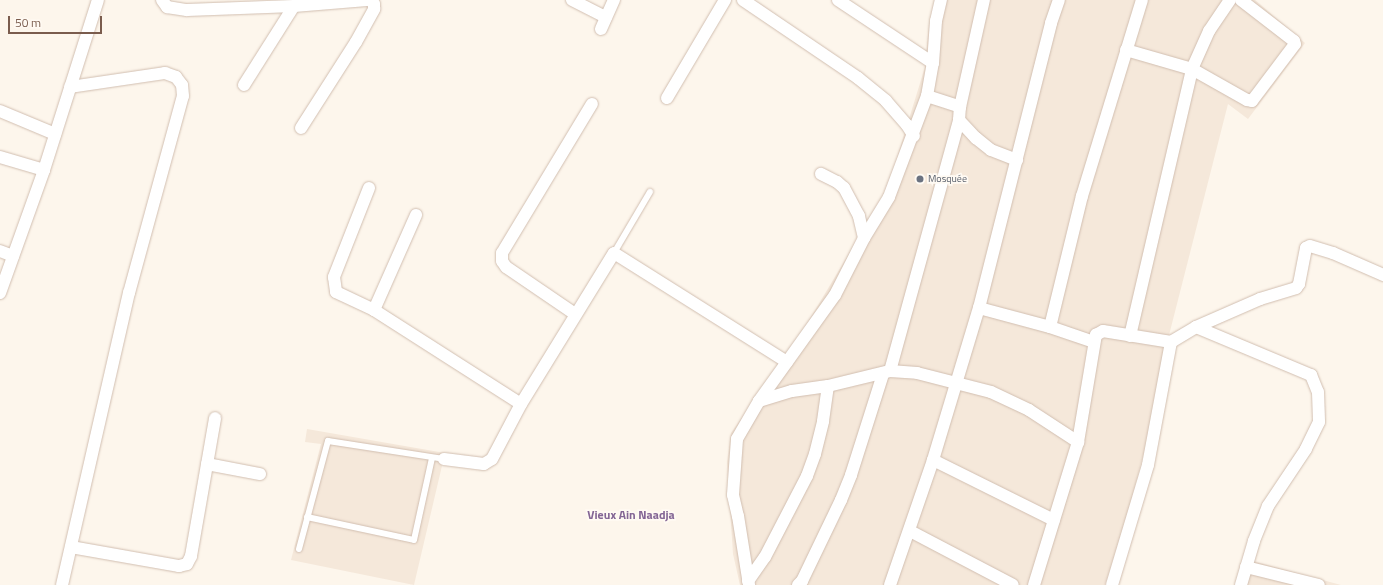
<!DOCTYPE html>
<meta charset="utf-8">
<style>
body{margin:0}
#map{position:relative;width:1383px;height:585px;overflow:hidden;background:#fdf6ec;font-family:"Titillium Web",sans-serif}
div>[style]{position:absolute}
.residential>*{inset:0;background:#f5e8da}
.roads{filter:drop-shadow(0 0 1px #d1beb0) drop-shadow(0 0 1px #d1beb0)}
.service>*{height:6px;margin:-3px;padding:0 3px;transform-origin:3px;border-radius:3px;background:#fff}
.minor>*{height:12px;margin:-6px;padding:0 6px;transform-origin:6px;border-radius:6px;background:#fff}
.dots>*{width:11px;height:11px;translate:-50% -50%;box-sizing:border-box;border:2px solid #fffaf3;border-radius:50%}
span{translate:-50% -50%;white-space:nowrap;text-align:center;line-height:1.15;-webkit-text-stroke:3.5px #fffaf3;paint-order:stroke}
.worship-label{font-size:10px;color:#5b616d}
.left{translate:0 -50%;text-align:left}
.quarter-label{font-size:12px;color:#846695;font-weight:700}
.scale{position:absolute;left:8px;top:16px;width:94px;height:18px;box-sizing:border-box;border:2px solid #7a5c4d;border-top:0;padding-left:5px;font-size:12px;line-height:14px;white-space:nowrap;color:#7a5c4d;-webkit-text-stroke:3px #fffaf3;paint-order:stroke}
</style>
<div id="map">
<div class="residential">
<i style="clip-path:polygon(936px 0,1255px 0,1305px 43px,1248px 119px,1228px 104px,1166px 347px,1146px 445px,1128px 513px,1105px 585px,740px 585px,733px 554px,727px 463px,731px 433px,793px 347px,887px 190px,925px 67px,929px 24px)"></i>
<i style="clip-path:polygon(307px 429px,445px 453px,414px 585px,291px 560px,321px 444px,305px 442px)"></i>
<i style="clip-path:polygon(1253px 561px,1341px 585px,1247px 585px)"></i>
</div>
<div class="roads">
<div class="service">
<i style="left:614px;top:253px;width:71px;rotate:-59.5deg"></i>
<i style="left:307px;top:517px;width:109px;rotate:12.1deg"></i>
<i style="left:414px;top:540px;width:84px;rotate:-77.6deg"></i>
<i style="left:299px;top:549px;width:112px;rotate:-75deg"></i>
<i style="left:328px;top:441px;width:117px;rotate:8.8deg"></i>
</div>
<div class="minor">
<i style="left:162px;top:0;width:9px;rotate:54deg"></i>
<i style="left:167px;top:7px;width:20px;rotate:9deg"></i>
<i style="left:187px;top:10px;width:107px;rotate:-2.1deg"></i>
<i style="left:294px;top:6px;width:73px;rotate:-4.7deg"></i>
<i style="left:572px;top:0;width:38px;rotate:27deg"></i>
<i style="left:743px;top:0;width:139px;rotate:34.1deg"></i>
<i style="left:858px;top:78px;width:36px;rotate:39deg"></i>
<i style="left:886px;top:101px;width:32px;rotate:49deg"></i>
<i style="left:907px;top:125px;width:13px;rotate:58deg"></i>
<i style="left:838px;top:0;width:114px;rotate:33.6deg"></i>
<i style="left:601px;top:29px;width:32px;rotate:-66deg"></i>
<i style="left:1126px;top:50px;width:69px;rotate:16.1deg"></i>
<i style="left:1192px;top:69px;width:63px;rotate:29.4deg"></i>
<i style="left:1247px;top:100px;width:5px;rotate:11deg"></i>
<i style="left:1252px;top:101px;width:71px;rotate:-53deg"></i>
<i style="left:1295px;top:44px;width:3px;rotate:-108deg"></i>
<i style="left:1294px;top:41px;width:67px;rotate:-142.3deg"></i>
<i style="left:244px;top:85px;width:93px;rotate:-57.7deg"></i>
<i style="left:927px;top:96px;width:35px;rotate:18deg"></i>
<i style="left:667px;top:98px;width:114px;rotate:-59.4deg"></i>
<i style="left:0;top:111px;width:60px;rotate:22.7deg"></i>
<i style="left:959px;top:120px;width:25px;rotate:47deg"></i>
<i style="left:976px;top:138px;width:19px;rotate:39deg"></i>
<i style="left:991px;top:150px;width:28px;rotate:21deg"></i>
<i style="left:301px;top:128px;width:102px;rotate:-57.4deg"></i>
<i style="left:356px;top:42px;width:38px;rotate:-61deg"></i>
<i style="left:374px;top:9px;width:5px;rotate:-90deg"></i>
<i style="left:374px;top:4px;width:6px;rotate:-135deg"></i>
<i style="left:0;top:157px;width:46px;rotate:16.5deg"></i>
<i style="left:369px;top:188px;width:96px;rotate:111.5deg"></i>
<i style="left:334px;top:277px;width:15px;rotate:82deg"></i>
<i style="left:336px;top:292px;width:42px;rotate:25.3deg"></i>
<i style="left:374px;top:310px;width:174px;rotate:32.6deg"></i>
<i style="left:864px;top:238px;width:48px;rotate:-58.6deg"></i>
<i style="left:889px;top:197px;width:108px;rotate:-69.4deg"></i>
<i style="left:927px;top:96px;width:34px;rotate:-80deg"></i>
<i style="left:933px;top:63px;width:42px;rotate:-85.9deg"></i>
<i style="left:936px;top:21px;width:22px;rotate:-77deg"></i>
<i style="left:0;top:251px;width:14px;rotate:21deg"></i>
<i style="left:0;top:293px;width:131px;rotate:-70.3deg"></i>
<i style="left:44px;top:170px;width:178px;rotate:-72.4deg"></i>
<i style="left:979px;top:308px;width:73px;rotate:15deg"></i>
<i style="left:1050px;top:327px;width:46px;rotate:18.8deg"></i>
<i style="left:374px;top:310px;width:104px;rotate:-66.1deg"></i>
<i style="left:575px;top:314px;width:83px;rotate:-145.7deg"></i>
<i style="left:506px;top:267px;width:7px;rotate:-124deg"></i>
<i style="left:502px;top:261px;width:8px;rotate:-90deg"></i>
<i style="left:502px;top:253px;width:174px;rotate:-58.9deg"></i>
<i style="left:1050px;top:327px;width:135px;rotate:-76.3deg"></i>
<i style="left:1082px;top:196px;width:205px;rotate:-73deg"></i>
<i style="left:1196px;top:327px;width:125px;rotate:22.7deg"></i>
<i style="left:1311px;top:375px;width:18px;rotate:68deg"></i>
<i style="left:1318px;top:392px;width:30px;rotate:88deg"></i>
<i style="left:1319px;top:422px;width:30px;rotate:116deg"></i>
<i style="left:1306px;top:449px;width:69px;rotate:123.7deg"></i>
<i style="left:1268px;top:506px;width:38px;rotate:112deg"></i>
<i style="left:1254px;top:541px;width:46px;rotate:106.5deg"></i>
<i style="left:1130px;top:336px;width:274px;rotate:-76.9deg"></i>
<i style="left:1192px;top:69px;width:42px;rotate:-65.9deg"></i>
<i style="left:1209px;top:31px;width:37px;rotate:-56deg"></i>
<i style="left:1171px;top:342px;width:29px;rotate:-31deg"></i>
<i style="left:1196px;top:327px;width:70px;rotate:-23.6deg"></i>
<i style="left:1260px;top:299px;width:38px;rotate:-17deg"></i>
<i style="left:1296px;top:288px;width:5px;rotate:-53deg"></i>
<i style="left:1299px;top:284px;width:37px;rotate:-79deg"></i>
<i style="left:1306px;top:248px;width:4px;rotate:-27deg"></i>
<i style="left:1310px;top:246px;width:24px;rotate:17deg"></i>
<i style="left:1333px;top:253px;width:55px;rotate:23.7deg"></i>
<i style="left:787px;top:362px;width:82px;rotate:-54.4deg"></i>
<i style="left:835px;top:295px;width:64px;rotate:-63deg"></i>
<i style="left:864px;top:238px;width:23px;rotate:-103deg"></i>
<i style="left:859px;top:216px;width:32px;rotate:-118deg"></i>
<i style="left:844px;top:188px;width:9px;rotate:-139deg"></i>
<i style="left:837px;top:182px;width:18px;rotate:-153deg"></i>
<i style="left:890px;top:371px;width:260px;rotate:-74.6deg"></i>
<i style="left:959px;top:120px;width:13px;rotate:-86deg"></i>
<i style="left:960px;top:107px;width:110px;rotate:-77.4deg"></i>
<i style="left:759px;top:401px;width:34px;rotate:-17deg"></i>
<i style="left:792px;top:391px;width:36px;rotate:-8deg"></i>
<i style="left:828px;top:386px;width:64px;rotate:-13.6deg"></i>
<i style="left:890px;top:371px;width:27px;rotate:4deg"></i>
<i style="left:917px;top:373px;width:76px;rotate:14.4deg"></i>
<i style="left:991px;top:392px;width:42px;rotate:25.3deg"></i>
<i style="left:1029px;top:410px;width:59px;rotate:33.1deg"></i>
<i style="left:444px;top:459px;width:40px;rotate:7.1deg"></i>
<i style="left:484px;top:464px;width:9px;rotate:-32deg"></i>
<i style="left:492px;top:459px;width:62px;rotate:-62.2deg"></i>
<i style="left:521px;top:404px;width:177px;rotate:-58.4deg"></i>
<i style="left:614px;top:253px;width:204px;rotate:32.2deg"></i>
<i style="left:787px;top:362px;width:48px;rotate:125.7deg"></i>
<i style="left:759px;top:401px;width:44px;rotate:120.1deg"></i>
<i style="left:737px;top:439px;width:56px;rotate:94.1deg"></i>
<i style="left:733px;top:495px;width:22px;rotate:77deg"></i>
<i style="left:738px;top:516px;width:70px;rotate:80.9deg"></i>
<i style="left:933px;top:460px;width:135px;rotate:26.4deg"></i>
<i style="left:207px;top:464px;width:54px;rotate:10.7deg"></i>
<i style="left:910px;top:531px;width:116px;rotate:27.7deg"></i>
<i style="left:71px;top:547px;width:110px;rotate:10deg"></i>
<i style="left:179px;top:566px;width:8px;rotate:-14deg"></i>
<i style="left:187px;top:564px;width:9px;rotate:-63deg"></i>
<i style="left:191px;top:556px;width:140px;rotate:-80.1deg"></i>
<i style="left:1246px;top:567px;width:75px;rotate:13.9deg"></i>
<i style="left:748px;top:581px;width:29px;rotate:-55deg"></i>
<i style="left:765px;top:557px;width:91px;rotate:-62.6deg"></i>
<i style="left:807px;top:476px;width:23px;rotate:-70deg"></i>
<i style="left:815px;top:454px;width:34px;rotate:-76deg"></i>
<i style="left:823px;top:421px;width:35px;rotate:-82deg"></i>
<i style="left:62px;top:585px;width:300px;rotate:-77.1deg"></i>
<i style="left:129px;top:293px;width:204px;rotate:-74.7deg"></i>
<i style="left:183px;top:96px;width:11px;rotate:-95deg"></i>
<i style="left:182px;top:85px;width:10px;rotate:-127deg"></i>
<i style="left:176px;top:77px;width:12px;rotate:-160deg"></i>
<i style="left:165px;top:73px;width:96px;rotate:171.6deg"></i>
<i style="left:798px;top:585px;width:6px;rotate:-45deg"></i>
<i style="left:802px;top:581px;width:90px;rotate:-64.3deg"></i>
<i style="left:841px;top:500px;width:27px;rotate:-68deg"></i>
<i style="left:851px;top:475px;width:106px;rotate:-72.4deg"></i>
<i style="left:890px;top:585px;width:132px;rotate:-71deg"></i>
<i style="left:933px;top:460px;width:159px;rotate:-73.2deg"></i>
<i style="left:979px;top:308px;width:294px;rotate:-75.8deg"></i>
<i style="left:1051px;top:23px;width:24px;rotate:-71deg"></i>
<i style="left:1034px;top:585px;width:150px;rotate:-72.9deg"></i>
<i style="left:1078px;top:442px;width:109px;rotate:-80.5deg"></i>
<i style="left:1096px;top:335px;width:8px;rotate:-30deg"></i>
<i style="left:1103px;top:331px;width:69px;rotate:9.2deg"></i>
<i style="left:1171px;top:342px;width:125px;rotate:100.6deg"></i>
<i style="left:1148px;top:465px;width:125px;rotate:106.7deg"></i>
</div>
</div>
<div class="dots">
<i style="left:920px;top:179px;background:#6b7280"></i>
</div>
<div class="worship-label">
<span class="left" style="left:928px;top:179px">Mosquée</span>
</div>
<div class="quarter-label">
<span style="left:631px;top:515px">Vieux Ain Naadja</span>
</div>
<div class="scale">50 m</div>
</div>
